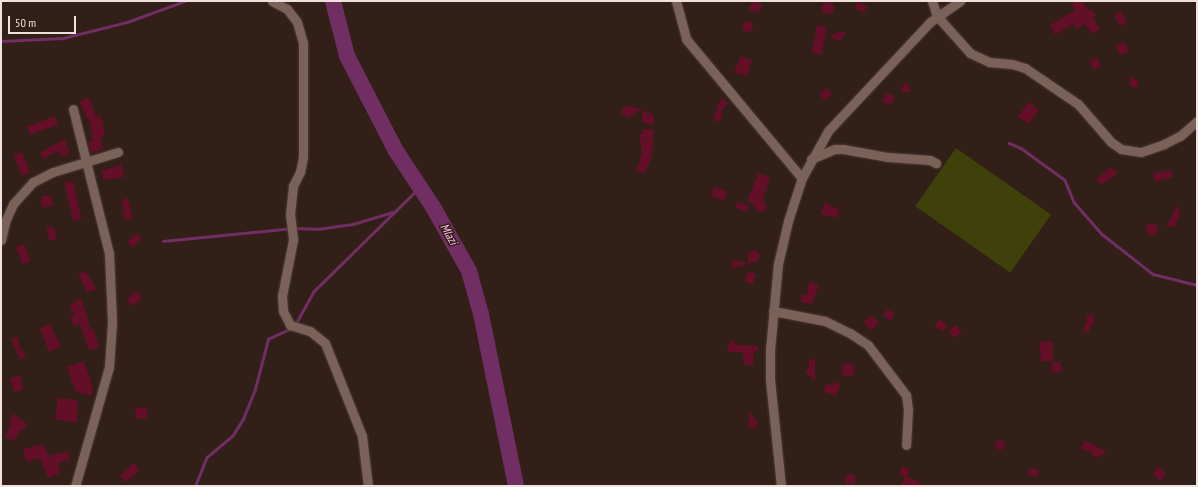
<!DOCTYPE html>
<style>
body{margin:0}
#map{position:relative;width:1198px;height:487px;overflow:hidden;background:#321f17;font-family:"PT Sans Narrow",sans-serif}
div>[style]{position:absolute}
.green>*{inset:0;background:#3e4109;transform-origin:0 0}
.stream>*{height:2.5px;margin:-1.25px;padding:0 1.25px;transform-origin:1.25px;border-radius:1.25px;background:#702e63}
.river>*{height:16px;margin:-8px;padding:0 8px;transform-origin:8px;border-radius:8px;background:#702e63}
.building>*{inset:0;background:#620f27;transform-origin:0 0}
.round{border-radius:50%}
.roads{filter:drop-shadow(0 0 1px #4c3c37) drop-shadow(0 0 1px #4c3c37)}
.street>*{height:9px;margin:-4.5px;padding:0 4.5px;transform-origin:4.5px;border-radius:4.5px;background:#7a6259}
span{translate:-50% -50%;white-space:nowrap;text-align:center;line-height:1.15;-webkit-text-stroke:3px #321f17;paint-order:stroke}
.water-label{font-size:12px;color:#fbc0ec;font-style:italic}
.frame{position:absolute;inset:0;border:2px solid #efe1dc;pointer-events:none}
.scale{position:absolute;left:8px;top:16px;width:68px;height:18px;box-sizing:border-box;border:2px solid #efe1dc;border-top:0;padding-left:5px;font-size:12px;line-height:14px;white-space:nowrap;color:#efe1dc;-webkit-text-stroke:3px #321f17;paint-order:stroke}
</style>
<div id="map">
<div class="green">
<i style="left:956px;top:148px;width:116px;height:71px;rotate:35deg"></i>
</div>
<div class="stream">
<i style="left:1px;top:41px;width:62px;rotate:-2.8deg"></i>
<i style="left:63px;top:38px;width:66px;rotate:-14deg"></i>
<i style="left:127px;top:22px;width:62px;rotate:-19.9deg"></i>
<i style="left:1009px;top:143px;width:13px;rotate:23deg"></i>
<i style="left:1021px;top:148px;width:54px;rotate:36deg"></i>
<i style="left:1065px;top:180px;width:24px;rotate:68deg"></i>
<i style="left:1074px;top:202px;width:43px;rotate:48.8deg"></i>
<i style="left:1102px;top:234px;width:65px;rotate:38.1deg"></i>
<i style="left:1153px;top:274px;width:45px;rotate:14deg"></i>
<i style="left:163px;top:241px;width:131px;rotate:-5.7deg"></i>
<i style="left:293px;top:228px;width:24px;rotate:2deg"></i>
<i style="left:317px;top:229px;width:36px;rotate:-8deg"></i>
<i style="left:353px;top:224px;width:45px;rotate:-16.8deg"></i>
<i style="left:295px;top:325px;width:39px;rotate:-61deg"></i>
<i style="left:314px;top:291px;width:148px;rotate:-44.5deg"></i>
<i style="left:195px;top:486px;width:31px;rotate:-68deg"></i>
<i style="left:207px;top:457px;width:34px;rotate:-40deg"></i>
<i style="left:233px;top:435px;width:19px;rotate:-58deg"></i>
<i style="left:243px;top:419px;width:32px;rotate:-68deg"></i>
<i style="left:255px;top:389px;width:52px;rotate:-75.4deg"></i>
<i style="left:268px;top:339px;width:26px;rotate:-25deg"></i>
</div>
<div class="river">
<i style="left:333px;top:1px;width:57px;rotate:75.7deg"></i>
<i style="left:347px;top:56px;width:107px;rotate:62.7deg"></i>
<i style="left:396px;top:151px;width:67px;rotate:56.5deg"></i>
<i style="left:433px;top:207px;width:73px;rotate:60.6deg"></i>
<i style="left:469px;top:271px;width:45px;rotate:74.4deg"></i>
<i style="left:481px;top:314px;width:176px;rotate:78.5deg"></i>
</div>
<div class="building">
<i style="clip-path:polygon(753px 1px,763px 5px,760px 11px,758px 10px,756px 13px,748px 9px)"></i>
<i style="clip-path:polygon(1072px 1px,1082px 1px,1089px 11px,1092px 9px,1096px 16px,1093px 17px,1100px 29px,1092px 34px,1085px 24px,1077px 29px,1073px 24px,1055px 35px,1050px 25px,1074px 11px)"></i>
<i class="round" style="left:822px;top:2px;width:12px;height:12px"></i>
<i style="clip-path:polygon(858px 2px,867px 6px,864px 13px,854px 8px)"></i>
<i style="left:1121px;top:11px;width:13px;height:8px;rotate:63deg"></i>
<i class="round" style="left:741.5px;top:20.5px;width:11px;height:11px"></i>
<i style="left:817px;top:25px;width:10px;height:28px;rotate:11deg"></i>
<i style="clip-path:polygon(837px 32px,846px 32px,840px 41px,830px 38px)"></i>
<i style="left:1125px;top:42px;width:10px;height:10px;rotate:66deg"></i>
<i style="clip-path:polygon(741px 56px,752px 60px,747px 76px,734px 72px)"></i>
<i style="clip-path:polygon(1097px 57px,1101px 66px,1094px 70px,1089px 61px)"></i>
<i style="clip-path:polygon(1129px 76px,1139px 82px,1137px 88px,1130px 86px)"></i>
<i style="clip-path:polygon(905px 82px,909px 86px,911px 92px,900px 92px)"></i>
<i style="clip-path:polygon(826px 88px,832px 94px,825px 101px,819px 94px)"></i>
<i style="clip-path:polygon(886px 93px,895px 96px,891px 105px,882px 102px)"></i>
<i style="clip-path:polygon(89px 97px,96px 117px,101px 116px,105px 136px,100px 138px,104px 149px,91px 153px,88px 142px,93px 141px,90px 124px,79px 102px)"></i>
<i style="clip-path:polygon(722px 98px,729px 103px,721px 111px,723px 118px,713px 123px,714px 114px,718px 109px,716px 107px)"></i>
<i style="left:1029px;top:102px;width:13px;height:18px;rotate:39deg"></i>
<i style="clip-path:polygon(627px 106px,642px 109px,628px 118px,621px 113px,623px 108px)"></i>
<i style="clip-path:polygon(642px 110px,654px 116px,654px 126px,642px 122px)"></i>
<i style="left:55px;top:116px;width:9px;height:30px;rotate:69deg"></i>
<i style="clip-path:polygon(654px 129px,652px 156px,645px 173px,636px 171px,642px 152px,639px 134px,642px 134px,642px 130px)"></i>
<i style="clip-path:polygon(65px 139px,70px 154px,61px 157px,59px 151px,43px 159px,40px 152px)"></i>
<i style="left:22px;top:152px;width:22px;height:9px;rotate:68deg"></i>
<i style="clip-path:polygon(121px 164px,125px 177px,104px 180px,101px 171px)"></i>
<i style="clip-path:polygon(1109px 168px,1116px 170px,1117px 174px,1101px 185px,1096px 179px)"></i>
<i style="clip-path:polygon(1171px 170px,1173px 177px,1155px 182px,1153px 173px)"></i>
<i style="clip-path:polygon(758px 173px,770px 177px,763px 199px,767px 208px,763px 212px,758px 211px,748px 200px)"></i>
<i style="left:73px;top:181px;width:39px;height:9px;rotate:77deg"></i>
<i style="left:714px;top:187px;width:14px;height:10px;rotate:17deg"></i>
<i style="clip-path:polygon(51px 195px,53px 206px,42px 208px,41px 196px)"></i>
<i style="clip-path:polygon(128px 198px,133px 219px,125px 220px,121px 200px)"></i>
<i style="left:737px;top:202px;width:13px;height:6px;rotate:18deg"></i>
<i style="clip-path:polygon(825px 203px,840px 210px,836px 218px,820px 214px)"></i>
<i style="clip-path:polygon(1178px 204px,1180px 217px,1177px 220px,1176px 226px,1166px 227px)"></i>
<i class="round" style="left:1146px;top:223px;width:12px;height:12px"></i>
<i style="left:54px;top:226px;width:13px;height:8px;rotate:77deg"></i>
<i style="left:137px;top:233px;width:8px;height:13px;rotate:50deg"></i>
<i style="left:24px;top:244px;width:18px;height:9px;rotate:68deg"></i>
<i style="clip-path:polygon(752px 250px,757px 251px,760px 256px,758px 261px,731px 269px,733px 260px,748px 263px,748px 254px)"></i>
<i style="clip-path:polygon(85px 271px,97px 289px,87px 292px,78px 274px)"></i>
<i style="left:748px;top:271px;width:9px;height:11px;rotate:21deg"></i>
<i style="clip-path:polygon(809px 282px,819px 285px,812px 304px,800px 302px,802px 294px,807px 295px)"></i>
<i style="left:137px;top:291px;width:9px;height:13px;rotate:54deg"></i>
<i style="clip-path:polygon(81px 298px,91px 330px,94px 329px,99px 348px,89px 350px,80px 324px,74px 326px,70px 317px,75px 315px,69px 306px)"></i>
<i style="clip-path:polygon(887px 309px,895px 313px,891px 321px,883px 316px)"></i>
<i style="clip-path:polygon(1093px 314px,1095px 323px,1091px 324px,1089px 332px,1085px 332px,1082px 329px,1087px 323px,1086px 315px)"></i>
<i style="left:871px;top:315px;width:11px;height:11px;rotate:45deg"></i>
<i style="clip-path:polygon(940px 319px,948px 326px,942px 332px,934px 326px)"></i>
<i style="clip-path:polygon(50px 324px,61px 346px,49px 352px,40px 328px)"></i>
<i style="left:957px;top:325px;width:9px;height:10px;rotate:58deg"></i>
<i style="clip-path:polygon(18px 337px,20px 351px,23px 350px,26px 356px,20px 360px,11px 338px)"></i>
<i style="clip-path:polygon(732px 339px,737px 345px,758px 346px,758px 351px,754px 351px,753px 365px,745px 365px,742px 352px,726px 352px)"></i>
<i style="clip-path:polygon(1039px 342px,1053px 342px,1053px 361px,1041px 361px)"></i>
<i style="clip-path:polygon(812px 358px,815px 361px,815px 381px,805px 372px,809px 367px,808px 360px)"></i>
<i style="clip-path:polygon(84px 361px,93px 388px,91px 396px,75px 391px,67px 367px)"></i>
<i style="clip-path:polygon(1053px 362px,1060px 362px,1063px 371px,1054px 373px,1051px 369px)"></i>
<i class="round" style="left:841px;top:363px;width:14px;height:14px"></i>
<i style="clip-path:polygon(20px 375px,23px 390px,14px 392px,10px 378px)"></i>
<i style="clip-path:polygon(833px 382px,840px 384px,837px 396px,824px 392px,826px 384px,832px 385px)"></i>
<i style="clip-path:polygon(58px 398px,78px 400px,77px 423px,55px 419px)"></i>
<i style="left:147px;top:407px;width:11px;height:12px;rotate:85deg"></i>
<i style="clip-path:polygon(749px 411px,758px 423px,754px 429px,748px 426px)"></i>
<i style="clip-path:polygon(13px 413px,27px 424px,23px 431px,20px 430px,15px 441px,5px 437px,11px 424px,8px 423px)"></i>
<i class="round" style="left:995px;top:440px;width:10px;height:10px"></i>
<i style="clip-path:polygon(1084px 441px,1092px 444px,1107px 452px,1099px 457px,1094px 457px,1090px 451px,1081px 449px)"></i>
<i style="clip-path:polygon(40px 445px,44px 445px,48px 456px,68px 451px,70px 460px,58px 463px,61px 473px,48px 478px,40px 458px,26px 462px,23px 449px)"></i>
<i style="left:134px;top:463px;width:9px;height:19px;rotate:49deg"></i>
<i style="clip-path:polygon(902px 466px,910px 470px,907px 476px,926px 486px,900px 486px,905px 477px,899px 474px)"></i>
<i style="left:1158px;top:467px;width:11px;height:9px;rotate:41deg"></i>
<i style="clip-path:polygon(1033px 468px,1039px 470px,1037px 477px,1025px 474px)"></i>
<i style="left:845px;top:475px;width:10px;height:9px"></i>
</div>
<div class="roads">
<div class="street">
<i style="left:272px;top:1px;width:17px;rotate:28deg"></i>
<i style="left:287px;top:9px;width:16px;rotate:52deg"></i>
<i style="left:297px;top:22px;width:22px;rotate:74deg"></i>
<i style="left:303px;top:43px;width:114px;rotate:90deg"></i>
<i style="left:303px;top:157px;width:15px;rotate:101deg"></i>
<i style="left:300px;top:172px;width:16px;rotate:117deg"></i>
<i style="left:293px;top:186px;width:28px;rotate:96deg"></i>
<i style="left:290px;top:214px;width:26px;rotate:83deg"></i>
<i style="left:293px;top:240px;width:57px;rotate:101.1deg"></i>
<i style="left:282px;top:296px;width:15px;rotate:86deg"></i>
<i style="left:283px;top:311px;width:16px;rotate:63deg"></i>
<i style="left:290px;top:325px;width:21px;rotate:17deg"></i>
<i style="left:310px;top:331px;width:19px;rotate:39deg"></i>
<i style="left:325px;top:343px;width:100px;rotate:68.3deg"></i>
<i style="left:362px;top:436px;width:50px;rotate:83.2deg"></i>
<i style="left:676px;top:1px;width:39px;rotate:75deg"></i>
<i style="left:686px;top:39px;width:181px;rotate:50.2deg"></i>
<i style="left:932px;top:1px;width:16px;rotate:72deg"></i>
<i style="left:937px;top:16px;width:50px;rotate:48.3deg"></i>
<i style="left:970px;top:53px;width:21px;rotate:25deg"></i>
<i style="left:989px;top:62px;width:23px;rotate:5deg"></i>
<i style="left:1012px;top:64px;width:14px;rotate:17deg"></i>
<i style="left:1025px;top:68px;width:64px;rotate:34.2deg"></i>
<i style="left:1078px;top:104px;width:50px;rotate:49deg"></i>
<i style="left:1111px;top:142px;width:12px;rotate:35deg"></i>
<i style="left:1121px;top:149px;width:20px;rotate:9deg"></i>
<i style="left:1141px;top:152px;width:24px;rotate:-19deg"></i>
<i style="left:1164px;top:144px;width:18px;rotate:-27deg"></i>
<i style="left:1180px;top:136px;width:23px;rotate:-41deg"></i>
<i style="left:73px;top:109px;width:148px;rotate:76deg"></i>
<i style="left:109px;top:253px;width:70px;rotate:87.5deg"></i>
<i style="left:112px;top:323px;width:44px;rotate:93.9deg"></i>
<i style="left:109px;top:367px;width:124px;rotate:105.9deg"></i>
<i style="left:811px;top:159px;width:26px;rotate:-23deg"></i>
<i style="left:835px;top:149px;width:8px"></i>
<i style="left:843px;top:149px;width:46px;rotate:10.1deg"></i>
<i style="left:888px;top:157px;width:42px;rotate:4.1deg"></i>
<i style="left:930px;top:160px;width:7px;rotate:27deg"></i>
<i style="left:1px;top:240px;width:18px;rotate:-77deg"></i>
<i style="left:5px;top:222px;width:20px;rotate:-66deg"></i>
<i style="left:13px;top:204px;width:30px;rotate:-48deg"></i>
<i style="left:33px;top:182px;width:22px;rotate:-27deg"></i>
<i style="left:53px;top:172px;width:68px;rotate:-17.1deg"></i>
<i style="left:773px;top:311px;width:53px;rotate:10.9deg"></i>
<i style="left:825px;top:321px;width:28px;rotate:26deg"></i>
<i style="left:850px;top:333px;width:22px;rotate:34deg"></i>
<i style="left:868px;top:345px;width:63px;rotate:52.8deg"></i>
<i style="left:906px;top:395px;width:14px;rotate:82deg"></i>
<i style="left:908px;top:409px;width:36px;rotate:93deg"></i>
<i style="left:781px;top:486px;width:108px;rotate:-95.9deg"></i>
<i style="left:770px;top:379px;width:29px;rotate:-90deg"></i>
<i style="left:770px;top:350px;width:86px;rotate:-84.7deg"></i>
<i style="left:778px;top:264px;width:44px;rotate:-76.9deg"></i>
<i style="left:788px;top:221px;width:45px;rotate:-72deg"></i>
<i style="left:802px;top:178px;width:54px;rotate:-61deg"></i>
<i style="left:828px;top:131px;width:149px;rotate:-46.9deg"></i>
<i style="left:930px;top:22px;width:37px;rotate:-35deg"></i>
</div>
</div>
<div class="water-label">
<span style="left:449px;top:234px;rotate:61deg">Mlazi</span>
</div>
<div class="frame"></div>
<div class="scale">50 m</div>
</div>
